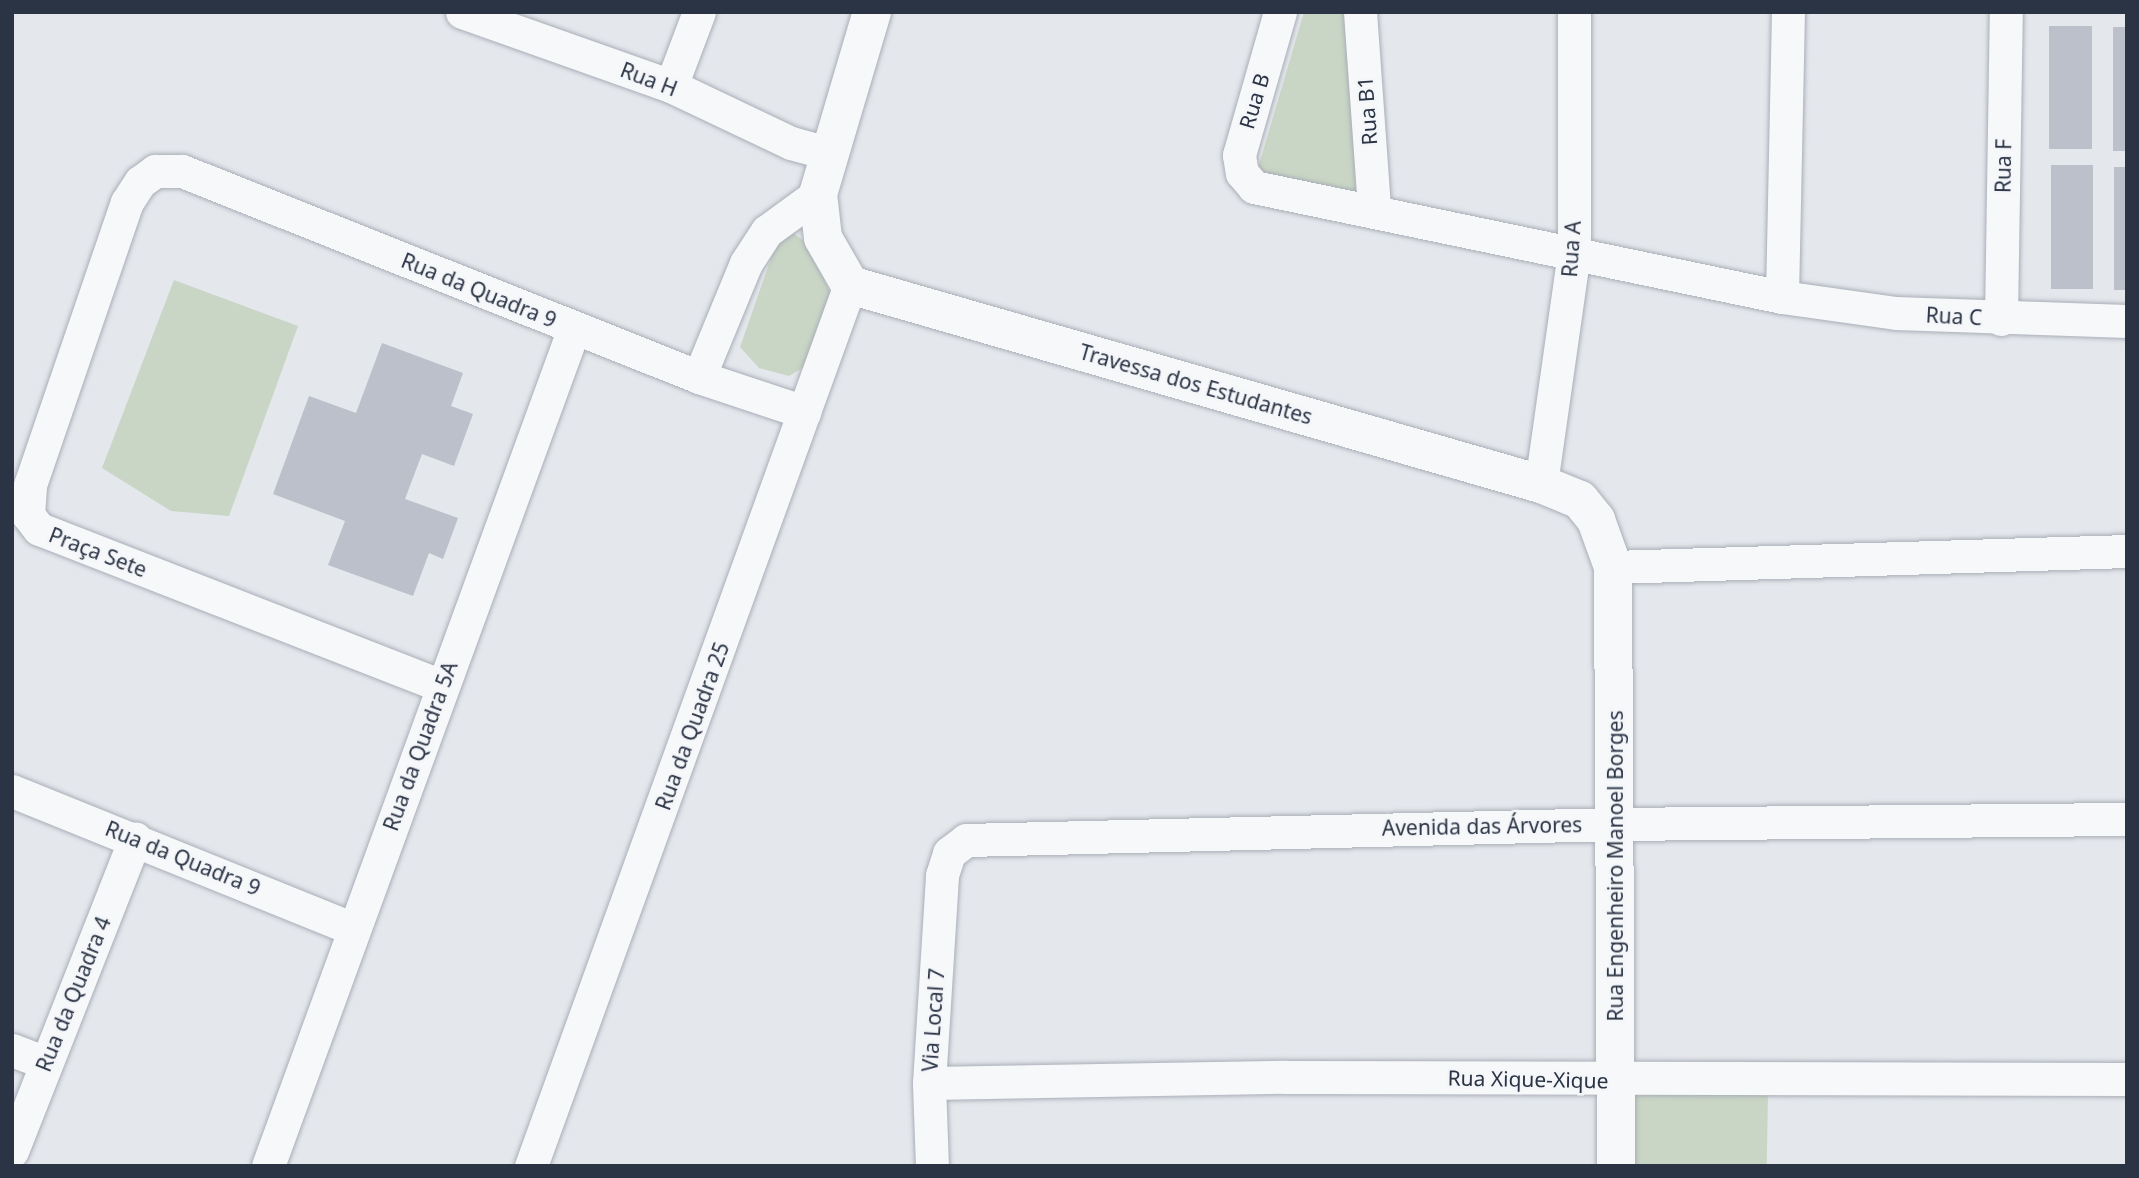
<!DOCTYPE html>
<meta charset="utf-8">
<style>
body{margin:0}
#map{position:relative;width:2139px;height:1178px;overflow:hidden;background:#e4e7ec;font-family:"Noto Sans",sans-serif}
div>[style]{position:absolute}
.green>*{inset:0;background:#c9d6c5;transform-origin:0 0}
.building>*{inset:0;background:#bbc0ca;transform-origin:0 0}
.roads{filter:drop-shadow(0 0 2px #a9aeb7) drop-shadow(0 0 2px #a9aeb7)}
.minor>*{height:33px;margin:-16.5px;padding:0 16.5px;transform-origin:16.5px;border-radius:16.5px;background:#f7f8fa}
.tertiary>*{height:38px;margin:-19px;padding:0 19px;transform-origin:19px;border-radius:19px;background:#f7f8fa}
span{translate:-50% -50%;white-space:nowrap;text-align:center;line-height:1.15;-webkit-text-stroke:5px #f4f6f9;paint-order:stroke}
.street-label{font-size:21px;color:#2b3445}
.frame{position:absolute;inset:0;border:14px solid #2b3445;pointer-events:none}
</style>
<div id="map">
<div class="green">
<i style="clip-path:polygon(1304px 12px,1350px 12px,1356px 192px,1256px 175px)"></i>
<i style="clip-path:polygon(792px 232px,809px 245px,830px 293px,804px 367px,789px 376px,759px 368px,740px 347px,776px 244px)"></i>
<i style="clip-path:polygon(174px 280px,298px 326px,229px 516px,171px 511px,102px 468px)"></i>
<i style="left:1630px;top:1092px;width:138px;height:74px;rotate:1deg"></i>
</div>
<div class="building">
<i style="left:2049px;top:26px;width:43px;height:123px"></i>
<i style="left:2113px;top:27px;width:14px;height:124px"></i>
<i style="left:2051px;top:165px;width:42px;height:124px"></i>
<i style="left:2114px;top:167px;width:13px;height:123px"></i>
<i style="clip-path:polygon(382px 343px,463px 373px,451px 406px,473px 414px,454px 466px,422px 454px,405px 499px,458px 518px,443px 559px,429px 553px,413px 596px,328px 565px,345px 521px,273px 494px,309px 396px,356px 413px)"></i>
</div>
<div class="roads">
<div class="minor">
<i style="left:462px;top:12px;width:222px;rotate:19.5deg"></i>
<i style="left:671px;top:86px;width:133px;rotate:25.4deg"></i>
<i style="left:791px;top:143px;width:41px;rotate:15.4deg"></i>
<i style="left:1280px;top:12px;width:149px;rotate:106deg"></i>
<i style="left:1239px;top:155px;width:18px;rotate:81deg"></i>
<i style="left:1242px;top:173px;width:18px;rotate:49deg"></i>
<i style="left:1254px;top:187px;width:539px;rotate:11.77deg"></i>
<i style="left:1782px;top:297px;width:115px;rotate:8deg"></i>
<i style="left:1896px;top:313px;width:231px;rotate:2deg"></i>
<i style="left:1360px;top:12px;width:197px;rotate:85.9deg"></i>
<i style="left:671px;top:86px;width:79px;rotate:-69.3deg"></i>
<i style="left:1782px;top:297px;width:285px;rotate:-88.8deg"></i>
<i style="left:2001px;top:319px;width:307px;rotate:-89.1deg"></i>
<i style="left:699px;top:377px;width:123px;rotate:-67.6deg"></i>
<i style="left:746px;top:263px;width:38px;rotate:-57deg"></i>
<i style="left:767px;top:231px;width:63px;rotate:-36deg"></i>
<i style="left:1541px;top:484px;width:234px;rotate:-81.9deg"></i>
<i style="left:1574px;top:252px;width:240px;rotate:-90deg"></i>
<i style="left:1613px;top:567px;width:514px;rotate:-1.78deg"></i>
<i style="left:442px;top:686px;width:433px;rotate:-158.7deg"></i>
<i style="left:39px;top:529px;width:18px;rotate:-128deg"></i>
<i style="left:28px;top:515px;width:30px;rotate:-86deg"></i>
<i style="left:30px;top:485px;width:299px;rotate:-71.1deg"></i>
<i style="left:127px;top:202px;width:24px;rotate:-57deg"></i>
<i style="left:140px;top:182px;width:19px;rotate:-36deg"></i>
<i style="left:155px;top:171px;width:27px"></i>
<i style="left:182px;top:171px;width:557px;rotate:21.72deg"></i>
<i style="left:699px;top:377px;width:111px;rotate:18.4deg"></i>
<i style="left:12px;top:791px;width:368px;rotate:22deg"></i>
<i style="left:12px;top:1050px;width:36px;rotate:21deg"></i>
<i style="left:929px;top:1083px;width:356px;rotate:-1deg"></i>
<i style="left:1285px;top:1077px;width:842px;rotate:0.14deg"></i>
<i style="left:12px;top:1151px;width:336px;rotate:-68.5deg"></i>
<i style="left:268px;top:1166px;width:892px;rotate:-69.94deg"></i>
<i style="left:531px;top:1166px;width:937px;rotate:-70.1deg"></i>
<i style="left:932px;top:1166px;width:83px;rotate:-92.1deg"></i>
<i style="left:929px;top:1083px;width:208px;rotate:-86.4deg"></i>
<i style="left:942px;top:875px;width:23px;rotate:-72deg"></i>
<i style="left:949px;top:853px;width:21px;rotate:-37deg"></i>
<i style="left:966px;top:840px;width:648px;rotate:-1.41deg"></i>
<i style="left:1614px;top:824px;width:513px;rotate:-0.56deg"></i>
</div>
<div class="tertiary">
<i style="left:872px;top:12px;width:190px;rotate:106.5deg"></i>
<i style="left:818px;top:194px;width:44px;rotate:83.5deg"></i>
<i style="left:823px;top:238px;width:54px;rotate:60.1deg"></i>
<i style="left:850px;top:285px;width:719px;rotate:16.07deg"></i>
<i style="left:1541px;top:484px;width:42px;rotate:22.3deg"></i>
<i style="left:1580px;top:500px;width:26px;rotate:51deg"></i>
<i style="left:1596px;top:520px;width:50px;rotate:70.1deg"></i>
<i style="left:1613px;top:567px;width:599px;rotate:89.71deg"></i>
</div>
</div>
<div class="street-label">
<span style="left:649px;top:79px;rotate:21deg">Rua H</span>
<span style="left:1254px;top:101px;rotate:-73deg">Rua B</span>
<span style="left:1367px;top:111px;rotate:-94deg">Rua B1</span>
<span style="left:2003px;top:166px;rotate:-89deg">Rua F</span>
<span style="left:1571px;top:249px;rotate:-86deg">Rua A</span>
<span style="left:479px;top:290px;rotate:22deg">Rua da Quadra 9</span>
<span style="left:1954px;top:316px;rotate:3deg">Rua C</span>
<span style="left:1196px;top:384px;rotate:16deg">Travessa dos Estudantes</span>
<span style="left:98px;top:552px;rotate:21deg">Praça Sete</span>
<span style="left:692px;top:726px;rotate:-70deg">Rua da Quadra 25</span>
<span style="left:420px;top:746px;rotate:-70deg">Rua da Quadra 5A</span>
<span style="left:1482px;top:826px;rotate:-1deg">Avenida das Árvores</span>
<span style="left:183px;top:858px;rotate:22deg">Rua da Quadra 9</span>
<span style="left:1615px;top:866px;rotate:-90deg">Rua Engenheiro Manoel Borges</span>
<span style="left:73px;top:994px;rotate:-68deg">Rua da Quadra 4</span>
<span style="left:933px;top:1020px;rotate:-86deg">Via Local 7</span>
<span style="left:1528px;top:1079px;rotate:1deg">Rua Xique-Xique</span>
</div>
<div class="frame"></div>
</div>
